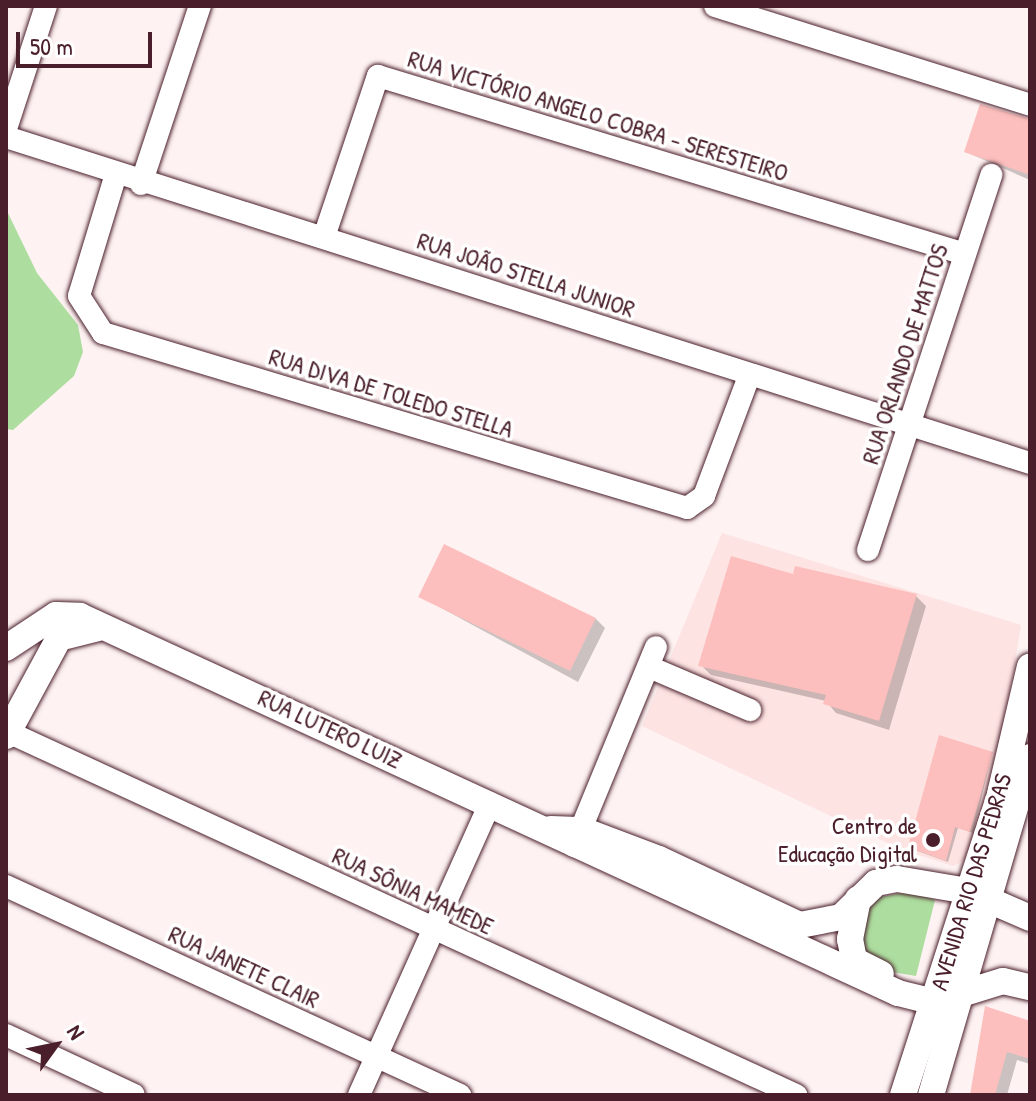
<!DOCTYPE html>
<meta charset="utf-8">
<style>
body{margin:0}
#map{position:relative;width:1036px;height:1101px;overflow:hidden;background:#fef2f2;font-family:"Patrick Hand",sans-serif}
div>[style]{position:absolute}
.built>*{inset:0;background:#fde3e2}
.green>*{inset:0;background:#adde9f}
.shadow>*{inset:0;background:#0003}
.building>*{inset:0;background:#fcbfbd;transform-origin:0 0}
.roads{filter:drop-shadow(0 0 2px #4a1f2b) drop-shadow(0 0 2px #4a1f2b)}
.minor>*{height:22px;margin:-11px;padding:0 11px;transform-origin:11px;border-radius:11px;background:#fff}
.tertiary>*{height:26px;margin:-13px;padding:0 13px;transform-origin:13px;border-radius:13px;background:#fff}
.dots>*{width:22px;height:22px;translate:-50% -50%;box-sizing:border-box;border:4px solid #fff;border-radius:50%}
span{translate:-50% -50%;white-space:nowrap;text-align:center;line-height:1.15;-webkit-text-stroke:7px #fff;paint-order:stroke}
.street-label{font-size:24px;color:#4a1f2b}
.poi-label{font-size:24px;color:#4a1f2b}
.right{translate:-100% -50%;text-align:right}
.frame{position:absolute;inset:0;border:8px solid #4a1f2b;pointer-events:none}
.north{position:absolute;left:16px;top:1005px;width:80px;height:80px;-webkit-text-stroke:6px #fff;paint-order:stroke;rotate:57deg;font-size:22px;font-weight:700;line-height:32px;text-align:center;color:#4a1f2b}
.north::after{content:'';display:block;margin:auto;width:28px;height:36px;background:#4a1f2b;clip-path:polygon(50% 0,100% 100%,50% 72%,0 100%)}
.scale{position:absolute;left:16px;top:32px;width:136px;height:36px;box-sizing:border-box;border:4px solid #4a1f2b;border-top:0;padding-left:10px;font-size:24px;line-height:28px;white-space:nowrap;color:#4a1f2b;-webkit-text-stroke:6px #fff;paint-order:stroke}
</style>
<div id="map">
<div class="built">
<i style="clip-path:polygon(722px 533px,1021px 625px,1001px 747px,967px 859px,953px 866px,900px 849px,642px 726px)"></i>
</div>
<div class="green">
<i style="clip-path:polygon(6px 209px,37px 273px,78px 325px,83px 352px,74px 376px,13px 430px,6px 429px)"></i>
<i style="clip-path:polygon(911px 891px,935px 900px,916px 976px,880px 970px,861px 944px,867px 909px,881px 897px)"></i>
</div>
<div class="shadow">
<i style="clip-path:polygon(1030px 121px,1030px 180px,966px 152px)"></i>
<i style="clip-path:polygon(794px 577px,916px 596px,926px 606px,889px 730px,836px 713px,826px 701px,711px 675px,701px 665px)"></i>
<i style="clip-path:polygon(421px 597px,595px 618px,605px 628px,578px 682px)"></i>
<i style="clip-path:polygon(992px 754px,973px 833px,958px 828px,948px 862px,912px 849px)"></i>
<i style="clip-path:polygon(986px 1008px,1030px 1023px,1030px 1064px,1017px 1060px,1007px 1095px,972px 1095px)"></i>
</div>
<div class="building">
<i style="clip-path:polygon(980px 104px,1030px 119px,1030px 175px,964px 152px)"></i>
<i style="left:444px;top:544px;width:169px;height:59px;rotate:26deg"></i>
<i style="clip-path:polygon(731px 556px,793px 574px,795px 566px,917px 594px,879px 721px,823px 704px,826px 695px,698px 666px)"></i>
<i style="clip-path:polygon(939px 735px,993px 752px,970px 832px,955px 827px,946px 861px,908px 847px)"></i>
<i style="clip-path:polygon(985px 1006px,1030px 1021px,1030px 1059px,1007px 1052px,995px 1095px,970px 1095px)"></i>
</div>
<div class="roads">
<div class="minor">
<i style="left:715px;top:6px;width:330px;rotate:17.4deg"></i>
<i style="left:6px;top:129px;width:129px;rotate:-72deg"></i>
<i style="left:6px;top:137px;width:1075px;rotate:17.66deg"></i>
<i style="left:116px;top:174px;width:127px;rotate:106.9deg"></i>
<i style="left:79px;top:296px;width:44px;rotate:57deg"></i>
<i style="left:103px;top:333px;width:610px;rotate:16.68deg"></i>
<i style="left:687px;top:508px;width:21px;rotate:-35deg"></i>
<i style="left:704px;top:496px;width:128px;rotate:-69.4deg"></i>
<i style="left:141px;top:184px;width:188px;rotate:-71.7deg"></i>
<i style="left:324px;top:237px;width:170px;rotate:-71.5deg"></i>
<i style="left:378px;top:76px;width:613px;rotate:16.87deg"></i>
<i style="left:868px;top:550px;width:395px;rotate:-71.8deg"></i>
<i style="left:649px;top:667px;width:110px;rotate:23.1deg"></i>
<i style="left:8px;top:732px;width:868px;rotate:24.73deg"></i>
<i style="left:574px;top:846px;width:215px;rotate:-67.6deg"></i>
<i style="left:6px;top:886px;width:500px;rotate:24.7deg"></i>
<i style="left:6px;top:1035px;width:141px;rotate:25.1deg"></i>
<i style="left:359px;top:1095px;width:320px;rotate:-65.8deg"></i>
</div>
<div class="tertiary">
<i style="left:6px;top:648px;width:60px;rotate:-33.4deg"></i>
<i style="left:56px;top:615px;width:24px;rotate:2deg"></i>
<i style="left:80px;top:616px;width:901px;rotate:24.74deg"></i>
<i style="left:898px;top:993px;width:38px;rotate:14deg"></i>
<i style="left:935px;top:1002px;width:71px;rotate:-17.2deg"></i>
<i style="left:1003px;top:981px;width:28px;rotate:13deg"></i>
<i style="left:6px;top:736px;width:111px;rotate:-61.6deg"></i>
<i style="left:59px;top:638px;width:40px;rotate:-14.4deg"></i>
<i style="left:551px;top:829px;width:31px;rotate:2deg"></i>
<i style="left:582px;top:830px;width:82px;rotate:20.6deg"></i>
<i style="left:659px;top:859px;width:156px;rotate:25.1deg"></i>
<i style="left:800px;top:925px;width:42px;rotate:-11deg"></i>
<i style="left:841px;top:917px;width:49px;rotate:-44.2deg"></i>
<i style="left:876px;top:883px;width:21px;rotate:-11deg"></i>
<i style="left:897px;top:879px;width:72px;rotate:9.6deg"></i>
<i style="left:968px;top:891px;width:68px;rotate:23.5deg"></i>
<i style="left:858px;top:899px;width:41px;rotate:101.3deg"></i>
<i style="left:850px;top:939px;width:21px;rotate:79deg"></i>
<i style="left:854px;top:960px;width:30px;rotate:27deg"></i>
<i style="left:903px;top:1095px;width:316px;rotate:-72.1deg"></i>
<i style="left:1000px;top:794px;width:131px;rotate:-76.8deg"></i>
<i style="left:931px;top:1095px;width:352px;rotate:-73.7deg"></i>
</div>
</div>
<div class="dots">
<i style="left:933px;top:840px;background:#4a1f2b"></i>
</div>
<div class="street-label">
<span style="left:598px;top:116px;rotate:17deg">RUA VICTÓRIO ANGELO COBRA - SERESTEIRO</span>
<span style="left:526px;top:275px;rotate:18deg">RUA JOÃO STELLA JUNIOR</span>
<span style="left:905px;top:354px;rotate:-72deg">RUA ORLANDO DE MATTOS</span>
<span style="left:391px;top:393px;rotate:17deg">RUA DIVA DE TOLEDO STELLA</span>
<span style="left:330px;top:729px;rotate:25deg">RUA LUTERO LUIZ</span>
<span style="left:971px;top:882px;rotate:-73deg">AVENIDA RIO DAS PEDRAS</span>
<span style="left:413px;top:891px;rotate:25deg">RUA SÔNIA MAMEDE</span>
<span style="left:244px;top:967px;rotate:25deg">RUA JANETE CLAIR</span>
</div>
<div class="poi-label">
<span class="right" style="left:917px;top:840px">Centro de<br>Educação Digital</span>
</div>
<div class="frame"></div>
<div class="north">N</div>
<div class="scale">50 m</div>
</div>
